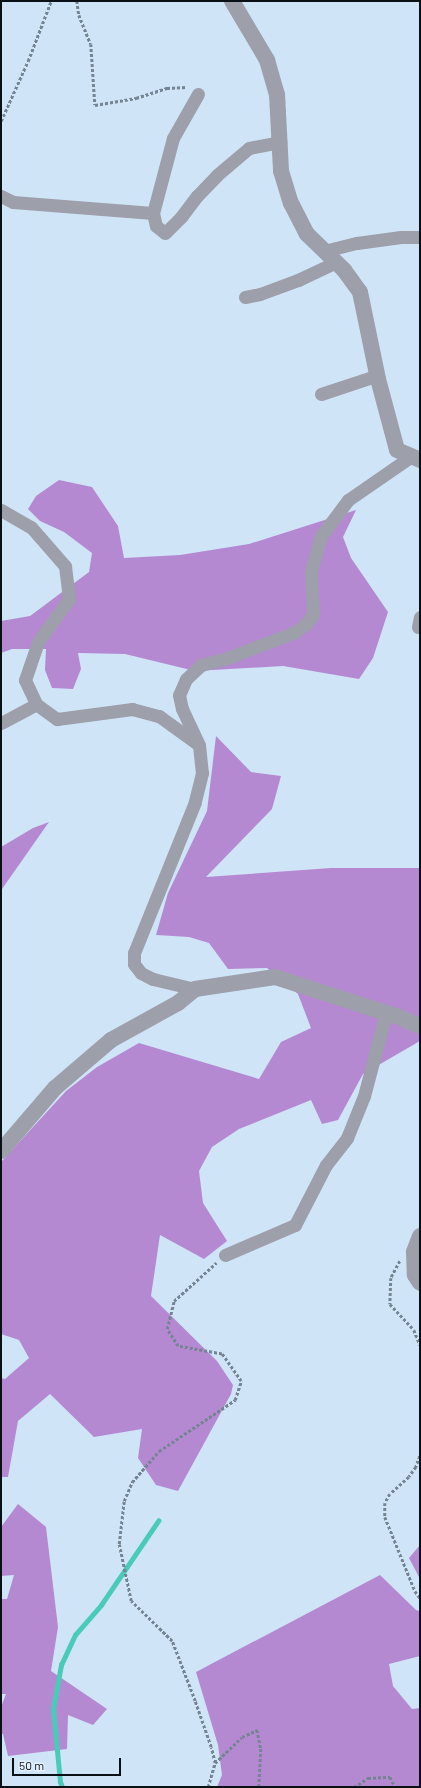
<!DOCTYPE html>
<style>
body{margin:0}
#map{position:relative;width:421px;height:1788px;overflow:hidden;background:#d0e4f8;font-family:Barlow,sans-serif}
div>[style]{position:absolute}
.forest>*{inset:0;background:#b589d2}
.stream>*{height:4.5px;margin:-2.25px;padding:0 2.25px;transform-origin:2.25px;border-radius:2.25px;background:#4acbba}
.path>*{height:2.5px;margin-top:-1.25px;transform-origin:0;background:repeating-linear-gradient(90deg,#758491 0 3px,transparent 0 5px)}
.minor>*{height:13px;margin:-6.5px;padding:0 6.5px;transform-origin:6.5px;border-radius:6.5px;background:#9d9faa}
.tertiary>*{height:16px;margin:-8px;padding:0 8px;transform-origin:8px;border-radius:8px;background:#9d9faa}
span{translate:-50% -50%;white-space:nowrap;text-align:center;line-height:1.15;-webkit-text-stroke:4px #e4f0fc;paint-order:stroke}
.frame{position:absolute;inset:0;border:2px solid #091016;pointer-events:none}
.scale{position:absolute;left:12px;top:1758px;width:109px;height:18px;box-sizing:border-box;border:2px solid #091016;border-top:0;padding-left:5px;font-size:12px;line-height:14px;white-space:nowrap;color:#091016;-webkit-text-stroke:3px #e4f0fc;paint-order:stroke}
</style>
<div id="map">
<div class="forest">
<i style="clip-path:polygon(59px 480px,92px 487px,118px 526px,124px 558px,180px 555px,249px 544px,356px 510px,343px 537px,351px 558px,388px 612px,373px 658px,359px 679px,283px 666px,195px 671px,125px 654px,78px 653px,81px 669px,73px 689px,52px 688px,45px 670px,46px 649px,12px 649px,1px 653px,1px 621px,30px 616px,89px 572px,92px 553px,64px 532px,40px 521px,28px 509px,36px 496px)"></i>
<i style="clip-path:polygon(216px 736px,251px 772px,281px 776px,272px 809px,206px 877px,331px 868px,420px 868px,420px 1041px,363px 1074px,338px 1120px,322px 1124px,311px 1100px,239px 1129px,212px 1147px,199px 1171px,203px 1203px,227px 1241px,204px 1259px,160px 1235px,151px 1296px,217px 1361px,233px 1385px,231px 1394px,178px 1491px,156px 1485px,138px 1458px,142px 1429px,94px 1437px,50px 1394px,18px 1421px,8px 1477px,1px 1477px,1px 1378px,5px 1379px,29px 1358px,19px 1340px,1px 1334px,1px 1162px,66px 1091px,97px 1067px,139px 1043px,259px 1079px,281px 1042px,311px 1028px,298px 994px,267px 968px,228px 969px,209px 943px,189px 937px,156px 935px,168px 893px,207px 811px)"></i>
<i style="clip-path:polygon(49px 822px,2px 889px,1px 891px,1px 847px,33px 828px)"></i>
<i style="clip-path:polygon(18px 1504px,46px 1527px,58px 1627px,51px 1671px,107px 1709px,93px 1725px,68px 1715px,67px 1749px,8px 1756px,3px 1734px,1px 1734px,1px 1707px,6px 1694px,1px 1694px,1px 1599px,7px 1599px,14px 1575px,1px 1576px,1px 1527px)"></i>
<i style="clip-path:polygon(420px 1545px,420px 1579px,409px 1558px)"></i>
<i style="clip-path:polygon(380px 1575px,416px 1610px,420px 1611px,420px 1656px,389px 1664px,393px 1686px,412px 1709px,420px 1708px,420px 1787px,217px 1787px,222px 1775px,218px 1745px,196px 1672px)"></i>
</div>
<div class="stream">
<i style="left:62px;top:1787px;width:5px;rotate:-112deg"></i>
<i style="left:60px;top:1782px;width:73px;rotate:-95.5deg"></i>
<i style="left:53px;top:1709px;width:45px;rotate:-79.7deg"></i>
<i style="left:61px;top:1665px;width:33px;rotate:-65deg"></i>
<i style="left:75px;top:1635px;width:40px;rotate:-49deg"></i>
<i style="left:101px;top:1605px;width:102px;rotate:-55.8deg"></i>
</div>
<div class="path">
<i style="left:77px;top:1px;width:14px;rotate:82deg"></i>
<i style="left:79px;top:15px;width:31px;rotate:68deg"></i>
<i style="left:91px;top:44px;width:61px;rotate:86.2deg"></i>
<i style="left:95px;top:105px;width:42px;rotate:-9.7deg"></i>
<i style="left:136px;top:98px;width:33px;rotate:-18deg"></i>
<i style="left:167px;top:88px;width:20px;rotate:-3deg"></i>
<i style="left:1px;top:121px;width:66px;rotate:-65.8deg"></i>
<i style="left:28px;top:61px;width:64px;rotate:-69deg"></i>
<i style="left:400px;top:1261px;width:19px;rotate:118deg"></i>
<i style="left:391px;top:1278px;width:26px;rotate:92deg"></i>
<i style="left:390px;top:1304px;width:35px;rotate:47deg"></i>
<i style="left:414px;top:1330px;width:16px;rotate:68deg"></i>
<i style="left:420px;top:1456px;width:12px;rotate:110deg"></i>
<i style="left:416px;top:1467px;width:12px;rotate:125deg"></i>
<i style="left:409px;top:1477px;width:25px;rotate:138deg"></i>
<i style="left:390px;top:1494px;width:10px;rotate:119deg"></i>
<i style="left:385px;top:1503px;width:14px;rotate:90deg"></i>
<i style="left:385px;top:1517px;width:80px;rotate:67.9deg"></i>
<i style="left:415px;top:1591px;width:9px;rotate:54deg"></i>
<i style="left:215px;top:1763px;width:37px;rotate:-44deg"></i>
<i style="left:242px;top:1737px;width:17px;rotate:-25deg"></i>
<i style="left:257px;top:1730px;width:19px;rotate:78deg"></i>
<i style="left:261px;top:1749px;width:38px;rotate:93deg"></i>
<i style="left:208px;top:1787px;width:25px;rotate:-74deg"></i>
<i style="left:215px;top:1763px;width:16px;rotate:-104deg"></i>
<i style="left:211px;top:1747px;width:49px;rotate:-109.2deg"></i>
<i style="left:195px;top:1701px;width:64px;rotate:-111deg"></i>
<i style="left:172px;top:1641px;width:57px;rotate:-135.7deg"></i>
<i style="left:131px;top:1601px;width:58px;rotate:-101.9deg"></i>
<i style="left:119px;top:1544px;width:43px;rotate:-83.4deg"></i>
<i style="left:124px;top:1501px;width:21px;rotate:-67deg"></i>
<i style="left:132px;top:1482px;width:41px;rotate:-48.9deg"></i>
<i style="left:159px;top:1451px;width:92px;rotate:-33.9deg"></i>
<i style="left:235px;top:1400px;width:20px;rotate:-72deg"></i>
<i style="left:241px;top:1381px;width:33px;rotate:-125deg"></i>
<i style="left:222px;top:1354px;width:45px;rotate:-169.7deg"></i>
<i style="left:178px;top:1346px;width:20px;rotate:-123deg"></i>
<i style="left:167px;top:1329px;width:29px;rotate:-76deg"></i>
<i style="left:174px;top:1301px;width:57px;rotate:-42.1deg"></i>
<i style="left:354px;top:1787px;width:17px;rotate:-33deg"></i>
<i style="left:368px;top:1778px;width:22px;rotate:-3deg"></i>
<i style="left:390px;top:1777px;width:11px;rotate:63deg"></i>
</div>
<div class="minor">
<i style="left:198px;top:94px;width:51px;rotate:119.6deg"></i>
<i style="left:173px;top:138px;width:78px;rotate:104.9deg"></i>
<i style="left:153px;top:213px;width:13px;rotate:77deg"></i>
<i style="left:156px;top:226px;width:11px;rotate:38deg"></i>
<i style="left:165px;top:233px;width:23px;rotate:-45deg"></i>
<i style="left:181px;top:217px;width:26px;rotate:-53deg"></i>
<i style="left:197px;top:196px;width:29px;rotate:-46deg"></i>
<i style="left:217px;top:175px;width:42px;rotate:-40.2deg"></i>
<i style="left:249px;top:148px;width:32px;rotate:-11deg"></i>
<i style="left:1px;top:196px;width:13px;rotate:27deg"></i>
<i style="left:13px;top:202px;width:140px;rotate:4.5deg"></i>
<i style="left:324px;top:251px;width:34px;rotate:-14deg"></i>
<i style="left:357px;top:243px;width:44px;rotate:-7.8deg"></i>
<i style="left:401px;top:237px;width:19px"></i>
<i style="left:245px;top:297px;width:15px;rotate:-11deg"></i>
<i style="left:260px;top:294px;width:40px;rotate:-20.2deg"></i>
<i style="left:298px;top:280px;width:42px;rotate:-25.3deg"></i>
<i style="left:321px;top:394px;width:60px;rotate:-18.4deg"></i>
<i style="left:1px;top:510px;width:34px;rotate:30deg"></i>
<i style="left:31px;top:527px;width:52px;rotate:48.9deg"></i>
<i style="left:65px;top:566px;width:33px;rotate:83deg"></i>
<i style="left:69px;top:599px;width:53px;rotate:125.8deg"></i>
<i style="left:38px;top:642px;width:40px;rotate:108.9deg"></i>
<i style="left:25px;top:680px;width:26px;rotate:65deg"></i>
<i style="left:36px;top:704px;width:26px;rotate:36deg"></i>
<i style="left:57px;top:719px;width:76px;rotate:-7.6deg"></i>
<i style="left:132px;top:709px;width:28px;rotate:15deg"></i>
<i style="left:159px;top:716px;width:49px;rotate:35.9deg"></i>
<i style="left:199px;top:745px;width:28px;rotate:84deg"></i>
<i style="left:202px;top:773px;width:30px;rotate:104deg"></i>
<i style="left:195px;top:802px;width:163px;rotate:112deg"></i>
<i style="left:134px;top:953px;width:11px;rotate:90deg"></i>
<i style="left:134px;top:964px;width:11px;rotate:52deg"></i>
<i style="left:141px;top:973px;width:13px;rotate:27deg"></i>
<i style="left:153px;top:979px;width:43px;rotate:13.4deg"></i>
<i style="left:418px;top:627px;width:10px;rotate:-79deg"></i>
<i style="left:1px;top:723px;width:40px;rotate:-28deg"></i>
<i style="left:198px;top:743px;width:38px;rotate:-115deg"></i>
<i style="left:182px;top:709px;width:14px;rotate:-102deg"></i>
<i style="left:179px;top:695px;width:17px;rotate:-66deg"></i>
<i style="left:186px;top:679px;width:21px;rotate:-43deg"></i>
<i style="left:201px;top:665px;width:27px;rotate:-15deg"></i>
<i style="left:227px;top:658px;width:73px;rotate:-20.9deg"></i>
<i style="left:295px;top:632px;width:15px;rotate:-37deg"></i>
<i style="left:307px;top:623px;width:11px;rotate:-56deg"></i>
<i style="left:313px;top:614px;width:43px;rotate:-92.7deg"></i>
<i style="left:311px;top:571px;width:36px;rotate:-74deg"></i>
<i style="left:321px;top:536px;width:45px;rotate:-53.1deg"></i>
<i style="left:348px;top:500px;width:75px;rotate:-34.7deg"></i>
<i style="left:225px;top:1255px;width:76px;rotate:-23.2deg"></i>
<i style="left:295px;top:1225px;width:68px;rotate:-62.7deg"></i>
<i style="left:326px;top:1165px;width:34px;rotate:-52deg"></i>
<i style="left:347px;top:1138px;width:45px;rotate:-68deg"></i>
<i style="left:364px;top:1096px;width:86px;rotate:-75.2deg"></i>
</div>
<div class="tertiary">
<i style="left:232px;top:1px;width:69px;rotate:59.3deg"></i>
<i style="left:267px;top:60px;width:35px;rotate:74deg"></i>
<i style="left:277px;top:94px;width:77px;rotate:87deg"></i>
<i style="left:281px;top:171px;width:34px;rotate:73deg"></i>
<i style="left:291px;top:203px;width:35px;rotate:63deg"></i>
<i style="left:307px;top:234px;width:52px;rotate:44.2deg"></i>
<i style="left:344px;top:270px;width:27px;rotate:54deg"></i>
<i style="left:360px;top:292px;width:89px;rotate:78.3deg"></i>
<i style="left:378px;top:379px;width:73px;rotate:75deg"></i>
<i style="left:397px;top:450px;width:25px;rotate:23deg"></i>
<i style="left:1px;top:1151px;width:83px;rotate:-49.4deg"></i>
<i style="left:55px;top:1088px;width:74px;rotate:-40.6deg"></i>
<i style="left:111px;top:1040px;width:77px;rotate:-28.9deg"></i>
<i style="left:178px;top:1003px;width:22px;rotate:-39deg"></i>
<i style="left:195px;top:989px;width:81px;rotate:-8.5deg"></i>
<i style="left:275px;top:977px;width:127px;rotate:17.9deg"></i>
<i style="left:396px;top:1016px;width:26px;rotate:23deg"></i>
<i style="left:420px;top:1236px;width:17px;rotate:111deg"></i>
<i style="left:414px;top:1252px;width:23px;rotate:88deg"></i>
<i style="left:415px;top:1275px;width:9px;rotate:58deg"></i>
</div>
<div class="frame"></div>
<div class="scale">50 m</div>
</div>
